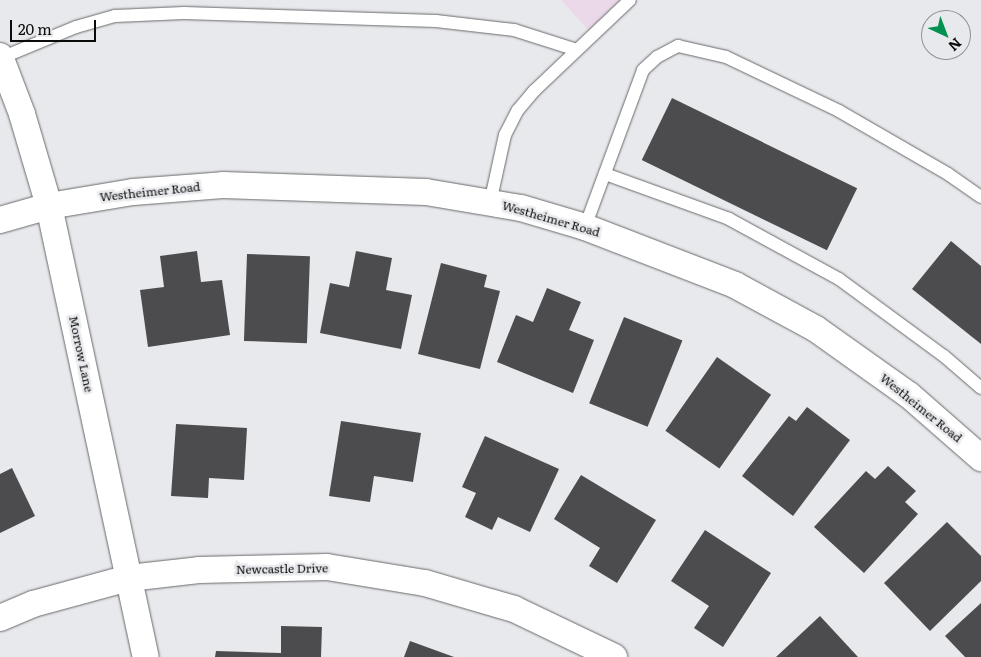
<!DOCTYPE html>
<style>
body{margin:0}
#map{position:relative;width:981px;height:657px;overflow:hidden;background:#e8e9ec;font-family:Literata,serif}
div>[style]{position:absolute}
.commercial>*{inset:0;background:#ebd9ea}
.building>*{inset:0;background:#4c4c4e;transform-origin:0 0}
.roads{filter:drop-shadow(0 0 1px #68696b) drop-shadow(0 0 1px #68696b)}
.lane>*{height:12px;margin:-6px;padding:0 6px;transform-origin:6px;border-radius:6px;background:#fff}
.street>*{height:26px;margin:-13px;padding:0 13px;transform-origin:13px;border-radius:13px;background:#fff}
span{translate:-50% -50%;white-space:nowrap;text-align:center;line-height:1.15;-webkit-text-stroke:5px #e8e9ec;paint-order:stroke}
.street-label{font-size:12px;color:#0b0b0c}
.north{position:absolute;left:921px;top:10px;width:50px;height:50px;box-sizing:border-box;background:#e8e9ec;border:1px solid #909092;border-radius:50%;rotate:137deg;font-size:14px;font-weight:700;line-height:20px;text-align:center;color:#0b0b0c}
.north::after{content:'';display:block;margin:auto;width:18px;height:22px;background:#039150;clip-path:polygon(50% 0,100% 100%,50% 72%,0 100%)}
.scale{position:absolute;left:10px;top:20px;width:86px;height:22px;box-sizing:border-box;border:2px solid #0b0b0c;border-top:0;padding-left:6px;font-size:15px;line-height:18px;white-space:nowrap;color:#0b0b0c;-webkit-text-stroke:4px #e8e9ec;paint-order:stroke}
</style>
<div id="map">
<div class="commercial">
<i style="clip-path:polygon(561px 0,624px 0,590px 32px)"></i>
</div>
<div class="building">
<i style="left:672px;top:98px;width:206px;height:69px;rotate:26deg"></i>
<i style="clip-path:polygon(951px 241px,981px 266px,981px 344px,912px 289px)"></i>
<i style="clip-path:polygon(197px 251px,201px 282px,222px 280px,230px 335px,148px 347px,140px 290px,164px 287px,160px 256px)"></i>
<i style="clip-path:polygon(356px 251px,392px 258px,386px 290px,412px 295px,401px 349px,320px 333px,330px 283px,349px 287px)"></i>
<i style="left:247px;top:254px;width:63px;height:87px;rotate:2deg"></i>
<i style="clip-path:polygon(441px 263px,487px 275px,484px 287px,500px 291px,480px 369px,418px 354px)"></i>
<i style="clip-path:polygon(547px 288px,581px 302px,569px 330px,594px 340px,573px 393px,497px 362px,516px 315px,533px 322px)"></i>
<i style="left:624px;top:317px;width:63px;height:93px;rotate:22deg"></i>
<i style="left:717px;top:357px;width:66px;height:90px;rotate:35deg"></i>
<i style="clip-path:polygon(807px 407px,850px 440px,793px 516px,742px 476px,789px 416px,796px 421px)"></i>
<i style="clip-path:polygon(341px 421px,421px 433px,413px 482px,374px 476px,370px 502px,329px 496px)"></i>
<i style="clip-path:polygon(176px 424px,247px 428px,244px 480px,209px 478px,208px 498px,171px 496px)"></i>
<i style="clip-path:polygon(485px 436px,559px 469px,530px 532px,498px 517px,492px 530px,465px 517px,476px 493px,462px 487px)"></i>
<i style="clip-path:polygon(888px 466px,916px 491px,905px 502px,918px 514px,864px 573px,814px 527px,866px 471px,875px 479px)"></i>
<i style="clip-path:polygon(12px 468px,35px 516px,0 533px,0 474px)"></i>
<i style="clip-path:polygon(581px 475px,656px 520px,617px 583px,589px 566px,600px 548px,554px 519px)"></i>
<i style="clip-path:polygon(947px 522px,981px 556px,981px 581px,930px 631px,884px 583px)"></i>
<i style="clip-path:polygon(705px 530px,771px 573px,723px 647px,694px 628px,709px 606px,671px 581px)"></i>
<i style="clip-path:polygon(981px 603px,981px 657px,965px 657px,945px 636px)"></i>
<i style="clip-path:polygon(820px 616px,858px 657px,776px 657px)"></i>
<i style="clip-path:polygon(281px 626px,322px 627px,321px 657px,215px 657px,216px 651px,281px 653px)"></i>
<i style="clip-path:polygon(410px 641px,454px 657px,404px 657px)"></i>
</div>
<div class="roads">
<div class="lane">
<i style="left:1px;top:58px;width:81px;rotate:-22.5deg"></i>
<i style="left:76px;top:27px;width:41px;rotate:-15.8deg"></i>
<i style="left:115px;top:16px;width:69px;rotate:-2.5deg"></i>
<i style="left:184px;top:13px;width:252px;rotate:1.8deg"></i>
<i style="left:436px;top:21px;width:79px;rotate:6.6deg"></i>
<i style="left:514px;top:30px;width:66px;rotate:17.6deg"></i>
<i style="left:605px;top:174px;width:132px;rotate:19.9deg"></i>
<i style="left:729px;top:219px;width:125px;rotate:28.6deg"></i>
<i style="left:839px;top:279px;width:130px;rotate:36.3deg"></i>
<i style="left:944px;top:356px;width:49px;rotate:40.9deg"></i>
<i style="left:490px;top:203px;width:70px;rotate:-77.6deg"></i>
<i style="left:505px;top:135px;width:28px;rotate:-63deg"></i>
<i style="left:518px;top:110px;width:25px;rotate:-50deg"></i>
<i style="left:534px;top:91px;width:132px;rotate:-43.5deg"></i>
<i style="left:585px;top:227px;width:167px;rotate:-69.7deg"></i>
<i style="left:643px;top:70px;width:19px;rotate:-43deg"></i>
<i style="left:657px;top:57px;width:24px;rotate:-28deg"></i>
<i style="left:678px;top:46px;width:49px;rotate:12.9deg"></i>
<i style="left:726px;top:57px;width:125px;rotate:25.5deg"></i>
<i style="left:839px;top:111px;width:126px;rotate:30deg"></i>
<i style="left:948px;top:174px;width:40px;rotate:34.9deg"></i>
</div>
<div class="street">
<i style="left:0;top:56px;width:62px;rotate:69.2deg"></i>
<i style="left:22px;top:114px;width:96px;rotate:73.6deg"></i>
<i style="left:49px;top:206px;width:461px;rotate:77.9deg"></i>
<i style="left:0;top:220px;width:51px;rotate:-15.9deg"></i>
<i style="left:49px;top:206px;width:85px;rotate:-9.5deg"></i>
<i style="left:133px;top:192px;width:90px;rotate:-4.4deg"></i>
<i style="left:223px;top:185px;width:203px;rotate:2deg"></i>
<i style="left:426px;top:192px;width:96px;rotate:9.6deg"></i>
<i style="left:521px;top:208px;width:67px;rotate:16.5deg"></i>
<i style="left:585px;top:227px;width:161px;rotate:21.1deg"></i>
<i style="left:735px;top:285px;width:92px;rotate:28.5deg"></i>
<i style="left:816px;top:329px;width:114px;rotate:35.4deg"></i>
<i style="left:909px;top:395px;width:96px;rotate:41.2deg"></i>
<i style="left:0;top:618px;width:36px;rotate:-23deg"></i>
<i style="left:33px;top:604px;width:99px;rotate:-15.2deg"></i>
<i style="left:129px;top:578px;width:70px;rotate:-6.5deg"></i>
<i style="left:199px;top:570px;width:128px;rotate:-1.3deg"></i>
<i style="left:327px;top:567px;width:99px;rotate:9.3deg"></i>
<i style="left:425px;top:583px;width:93px;rotate:16.3deg"></i>
<i style="left:514px;top:609px;width:111px;rotate:25.6deg"></i>
</div>
</div>
<div class="street-label">
<span style="left:150px;top:192px;rotate:-6deg">Westheimer Road</span>
<span style="left:551px;top:219px;rotate:16deg">Westheimer Road</span>
<span style="left:81px;top:354px;rotate:78deg">Morrow Lane</span>
<span style="left:921px;top:408px;rotate:39deg">Westheimer Road</span>
<span style="left:282px;top:569px;rotate:-1deg">Newcastle Drive</span>
</div>
<div class="north">N</div>
<div class="scale">20 m</div>
</div>
